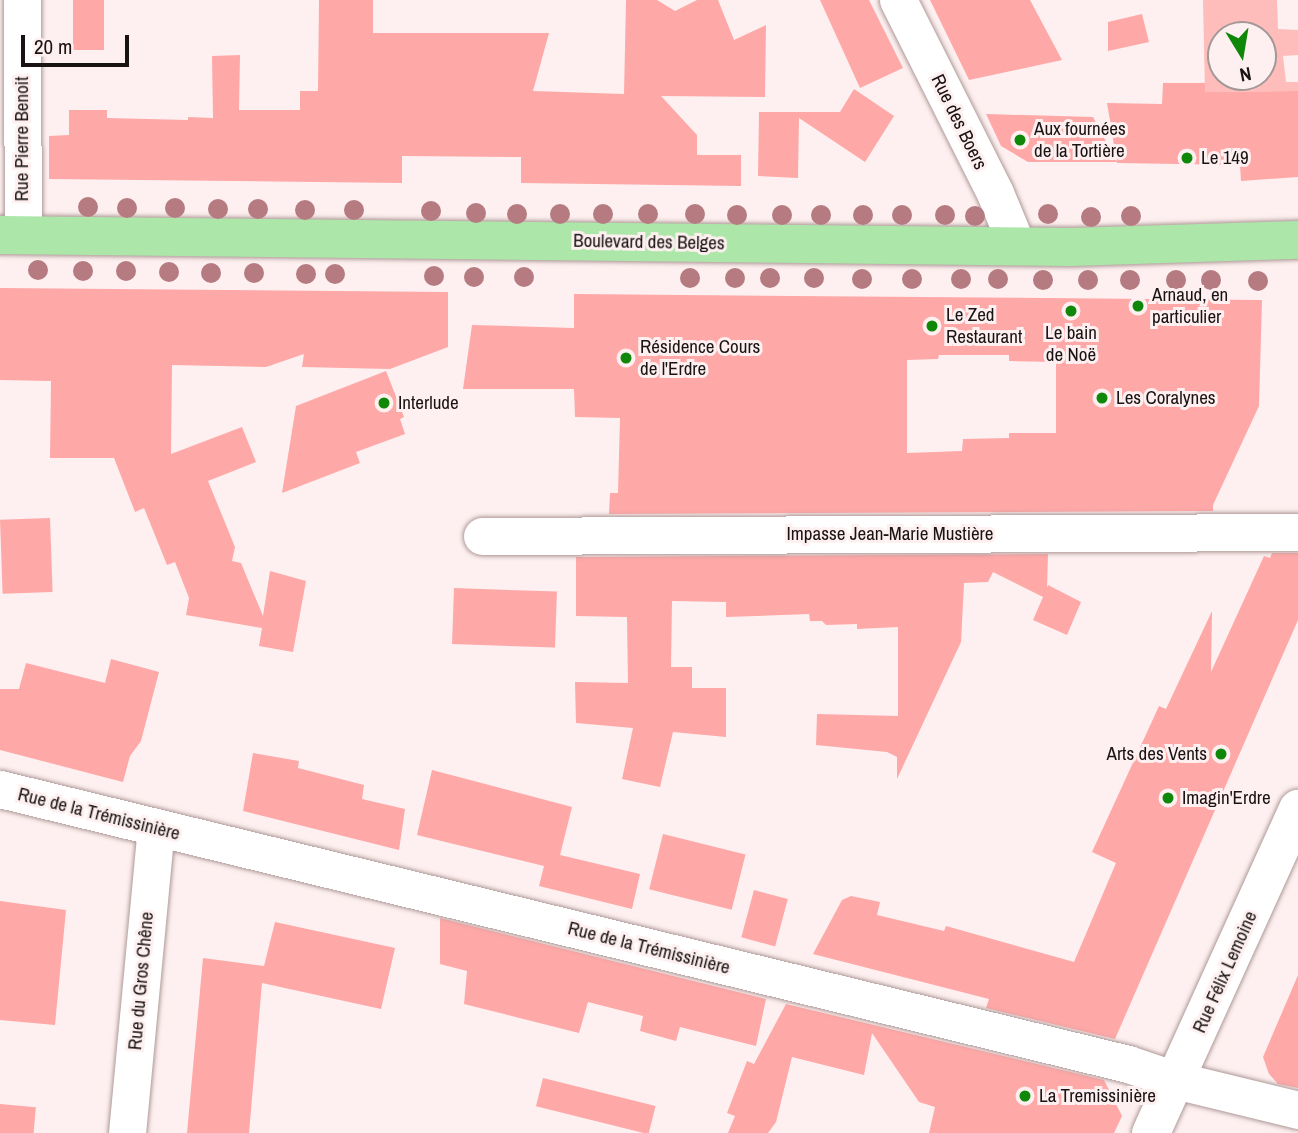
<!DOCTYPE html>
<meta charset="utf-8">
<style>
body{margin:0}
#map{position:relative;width:1298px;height:1133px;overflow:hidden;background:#fef0f0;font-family:"Archivo Narrow",sans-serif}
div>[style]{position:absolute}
.green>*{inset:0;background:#febcba}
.building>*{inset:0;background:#fea8a7;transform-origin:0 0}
.roads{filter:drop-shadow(0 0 2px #ae9998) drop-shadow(0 0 2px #ae9998)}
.street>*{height:37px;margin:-18.5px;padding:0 18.5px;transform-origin:18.5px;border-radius:18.5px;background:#fff}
.secondary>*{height:38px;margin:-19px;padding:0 19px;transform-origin:19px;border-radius:19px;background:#fff}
.primary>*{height:38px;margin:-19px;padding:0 19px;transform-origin:19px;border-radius:19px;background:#ade6a9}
.trees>*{width:20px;height:20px;margin:-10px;border-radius:50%;background:#b57b80}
.dots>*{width:19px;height:19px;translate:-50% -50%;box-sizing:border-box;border:4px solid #fef0f0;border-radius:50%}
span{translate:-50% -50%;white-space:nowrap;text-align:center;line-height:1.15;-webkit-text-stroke:6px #fef0f0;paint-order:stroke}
.street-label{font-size:19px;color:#1a1313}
.poi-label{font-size:19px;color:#1a1313}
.left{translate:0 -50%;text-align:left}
.right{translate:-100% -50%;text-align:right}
.north{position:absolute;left:1207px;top:21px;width:70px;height:70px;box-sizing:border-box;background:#fef0f0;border:2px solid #a39898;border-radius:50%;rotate:169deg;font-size:19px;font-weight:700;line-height:28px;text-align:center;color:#1a1313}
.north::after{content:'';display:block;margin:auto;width:24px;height:32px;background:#0f8809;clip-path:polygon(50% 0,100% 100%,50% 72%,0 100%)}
.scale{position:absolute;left:21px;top:35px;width:108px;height:32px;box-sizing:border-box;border:4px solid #1a1313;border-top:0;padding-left:9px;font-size:21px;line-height:24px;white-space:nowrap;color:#1a1313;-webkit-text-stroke:5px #fef0f0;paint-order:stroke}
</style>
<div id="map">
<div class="green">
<i style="clip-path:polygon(evenodd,1203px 0,1277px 0,1278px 29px,1298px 30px,1298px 55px,1283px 56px,1286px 82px,1298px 82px,1298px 91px,1205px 92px,1203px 0,1221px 35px,1263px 35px,1263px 77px,1221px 77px,1221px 35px)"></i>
</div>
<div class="building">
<i style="left:73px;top:0;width:31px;height:50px"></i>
<i style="clip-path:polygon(319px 0,373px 0,373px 33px,549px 33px,533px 91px,624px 94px,626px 0,657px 0,675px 11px,697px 0,718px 0,734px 40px,766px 25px,765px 97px,661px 96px,697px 135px,697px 155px,741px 155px,741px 186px,521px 183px,521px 157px,402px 156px,402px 183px,49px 179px,49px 136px,69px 135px,69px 110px,107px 110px,107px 118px,188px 120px,188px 117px,213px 118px,212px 56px,240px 55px,239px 110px,300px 110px,300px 91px,318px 91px)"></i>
<i style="clip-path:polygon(820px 0,869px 0,903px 68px,860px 88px)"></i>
<i style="clip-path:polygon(930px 0,1030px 0,1062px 60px,969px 80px)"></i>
<i style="clip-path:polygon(1142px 14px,1149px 42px,1108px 51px,1108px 22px)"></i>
<i style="clip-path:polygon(1163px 83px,1205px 83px,1205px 92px,1298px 91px,1298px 177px,1241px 181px,1240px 165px,1117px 163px,1107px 103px,1162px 104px)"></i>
<i style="clip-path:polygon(854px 89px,894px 116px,865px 162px,799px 118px,798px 178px,758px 176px,759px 112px,840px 112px)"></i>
<i style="clip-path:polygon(986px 114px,1093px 117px,1117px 162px,1028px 162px,1001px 146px)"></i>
<i style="clip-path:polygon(0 288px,448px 292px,448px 347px,390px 369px,302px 367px,304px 354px,266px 367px,172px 365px,171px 454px,242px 427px,256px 462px,208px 481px,235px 547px,232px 561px,241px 563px,263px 616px,270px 571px,306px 581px,293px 652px,259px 646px,262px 628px,186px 615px,189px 598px,175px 562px,167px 565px,144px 508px,135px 512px,114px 458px,50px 458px,51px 381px,0 380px)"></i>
<i style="clip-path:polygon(evenodd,574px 294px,1262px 300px,1259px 406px,1213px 505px,1213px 511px,609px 514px,610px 493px,618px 493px,620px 418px,575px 417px,574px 389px,463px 389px,472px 325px,574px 328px,574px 294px,939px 355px,1009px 355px,1009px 361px,1056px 362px,1056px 433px,1009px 433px,1009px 438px,963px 439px,962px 451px,907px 453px,907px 360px,938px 359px,939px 355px)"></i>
<i style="clip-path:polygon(386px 371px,404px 417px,400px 419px,405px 434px,356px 452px,360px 463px,282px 493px,296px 406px)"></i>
<i style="left:50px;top:518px;width:74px;height:50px;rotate:88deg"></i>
<i style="clip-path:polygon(1272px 553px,1298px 553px,1298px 620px,1115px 1039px,986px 1008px,989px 999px,813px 954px,842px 900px,851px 896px,880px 902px,877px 915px,944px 931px,946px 926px,1074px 962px,1116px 863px,1092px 852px,1159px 706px,1166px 709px,1212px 611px,1211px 672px,1264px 556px,1270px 558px)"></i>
<i style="clip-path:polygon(1048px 554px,1047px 588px,1048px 585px,1081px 602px,1067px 635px,1033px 620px,1043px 597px,993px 572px,988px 582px,964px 583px,961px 642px,897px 779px,897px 757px,887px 752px,816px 745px,817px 714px,898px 716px,898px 627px,857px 629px,857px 624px,826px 625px,822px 621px,810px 621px,809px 614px,726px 617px,726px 602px,672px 601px,671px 667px,692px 667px,692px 688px,726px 688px,726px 737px,673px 732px,660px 787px,622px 779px,633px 728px,576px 723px,575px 682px,628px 683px,627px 617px,576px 616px,576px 557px)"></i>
<i style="left:454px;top:588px;width:103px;height:56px;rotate:2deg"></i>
<i style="clip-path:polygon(111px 659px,159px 672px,141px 741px,130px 756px,123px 782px,0 750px,0 689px,19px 689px,26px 663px,105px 683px)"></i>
<i style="clip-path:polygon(253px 753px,299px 761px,298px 768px,364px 785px,362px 799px,405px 809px,399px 850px,243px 811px)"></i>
<i style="clip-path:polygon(432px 770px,572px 807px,560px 855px,640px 874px,632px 909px,539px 886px,544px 866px,417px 835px)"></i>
<i style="left:663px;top:834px;width:85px;height:57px;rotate:14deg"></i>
<i style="left:754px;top:890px;width:35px;height:49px;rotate:15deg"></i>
<i style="clip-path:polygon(0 901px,66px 910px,55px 1025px,0 1020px)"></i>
<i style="clip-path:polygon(440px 918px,766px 999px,756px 1046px,680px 1027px,676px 1041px,640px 1031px,643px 1016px,588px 1002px,579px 1033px,464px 1004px,467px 971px,440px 964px)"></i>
<i style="clip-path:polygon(275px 922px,395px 948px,381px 1009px,262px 983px,249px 1133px,187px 1133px,203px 958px,264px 966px)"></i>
<i style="clip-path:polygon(1298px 975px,1298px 1088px,1278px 1084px,1269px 1074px,1263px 1057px)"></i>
<i style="clip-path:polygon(786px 1004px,1104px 1080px,1122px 1116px,1114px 1133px,929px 1133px,935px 1107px,919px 1102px,872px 1033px,864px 1075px,792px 1057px,776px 1122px,768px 1133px,728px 1133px,735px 1116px,727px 1113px,747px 1061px,754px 1064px)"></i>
<i style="left:543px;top:1078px;width:116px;height:29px;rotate:14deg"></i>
<i style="left:0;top:1104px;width:36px;height:29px;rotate:5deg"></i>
</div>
<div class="roads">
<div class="street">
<i style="left:22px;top:0;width:235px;rotate:89.8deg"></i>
<i style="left:898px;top:0;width:216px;rotate:63.3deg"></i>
<i style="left:995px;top:193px;width:57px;rotate:67.5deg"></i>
<i style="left:482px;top:536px;width:816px;rotate:-0.28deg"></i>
<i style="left:0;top:789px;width:1161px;rotate:13.7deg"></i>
<i style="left:1128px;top:1064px;width:50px;rotate:18.8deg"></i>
<i style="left:1175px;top:1080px;width:127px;rotate:13.7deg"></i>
<i style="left:127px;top:1133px;width:306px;rotate:-84.6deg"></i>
</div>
<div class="secondary">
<i style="left:1151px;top:1133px;width:356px;rotate:-65.6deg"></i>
</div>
<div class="primary">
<i style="left:0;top:235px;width:1071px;rotate:0.64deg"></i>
<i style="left:1071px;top:247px;width:227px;rotate:-1.8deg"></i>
</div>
</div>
<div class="trees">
<i style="left:88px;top:207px"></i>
<i style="left:127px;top:208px"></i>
<i style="left:175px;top:208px"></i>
<i style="left:218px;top:209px"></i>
<i style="left:258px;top:209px"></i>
<i style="left:305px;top:210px"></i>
<i style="left:354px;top:210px"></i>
<i style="left:431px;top:211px"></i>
<i style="left:476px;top:213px"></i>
<i style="left:517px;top:214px"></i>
<i style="left:560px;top:214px"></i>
<i style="left:603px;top:214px"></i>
<i style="left:648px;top:214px"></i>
<i style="left:695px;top:214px"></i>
<i style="left:1048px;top:214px"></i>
<i style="left:737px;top:215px"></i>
<i style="left:782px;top:215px"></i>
<i style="left:821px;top:215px"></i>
<i style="left:863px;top:215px"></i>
<i style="left:902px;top:215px"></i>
<i style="left:945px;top:215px"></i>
<i style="left:975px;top:216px"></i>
<i style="left:1131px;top:216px"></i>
<i style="left:1091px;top:217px"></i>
<i style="left:38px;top:270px"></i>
<i style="left:83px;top:271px"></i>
<i style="left:126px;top:271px"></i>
<i style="left:169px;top:272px"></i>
<i style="left:211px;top:273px"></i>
<i style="left:254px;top:273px"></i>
<i style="left:306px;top:274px"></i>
<i style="left:335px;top:274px"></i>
<i style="left:434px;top:276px"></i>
<i style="left:474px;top:277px"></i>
<i style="left:524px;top:277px"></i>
<i style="left:690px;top:278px"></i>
<i style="left:735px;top:278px"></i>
<i style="left:770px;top:278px"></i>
<i style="left:814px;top:278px"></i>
<i style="left:862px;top:279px"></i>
<i style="left:912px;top:279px"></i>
<i style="left:961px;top:279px"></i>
<i style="left:998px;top:279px"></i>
<i style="left:1043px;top:280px"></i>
<i style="left:1088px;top:280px"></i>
<i style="left:1130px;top:280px"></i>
<i style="left:1176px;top:280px"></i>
<i style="left:1211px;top:280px"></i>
<i style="left:1258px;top:281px"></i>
</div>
<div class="dots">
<i style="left:1020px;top:140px;background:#0f8809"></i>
<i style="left:1187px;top:158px;background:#0f8809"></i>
<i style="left:1138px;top:306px;background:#0f8809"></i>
<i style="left:1071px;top:311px;background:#0f8809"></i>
<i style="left:932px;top:326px;background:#0f8809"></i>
<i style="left:626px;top:358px;background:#0f8809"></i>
<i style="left:1102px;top:398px;background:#0f8809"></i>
<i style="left:384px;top:403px;background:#0f8809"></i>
<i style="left:1221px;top:754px;background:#0f8809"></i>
<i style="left:1168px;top:798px;background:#0f8809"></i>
<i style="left:1025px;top:1096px;background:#0f8809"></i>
</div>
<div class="street-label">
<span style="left:959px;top:122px;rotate:64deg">Rue des Boers</span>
<span style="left:22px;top:139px;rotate:-90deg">Rue Pierre Benoit</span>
<span style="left:649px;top:242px;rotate:1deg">Boulevard des Belges</span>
<span style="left:890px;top:534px">Impasse Jean-Marie Mustière</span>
<span style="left:99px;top:814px;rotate:14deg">Rue de la Trémissinière</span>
<span style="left:649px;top:948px;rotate:14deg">Rue de la Trémissinière</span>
<span style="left:1225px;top:972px;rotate:-66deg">Rue Félix Lemoine</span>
<span style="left:141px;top:981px;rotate:-85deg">Rue du Gros Chêne</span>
</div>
<div class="poi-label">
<span class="left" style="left:1034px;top:140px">Aux fournées<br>de la Tortière</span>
<span class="left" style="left:1201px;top:158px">Le 149</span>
<span class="left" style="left:1152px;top:306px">Arnaud, en<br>particulier</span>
<span class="left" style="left:946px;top:326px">Le Zed<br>Restaurant</span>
<span style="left:1071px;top:344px">Le bain<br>de Noë</span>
<span class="left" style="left:640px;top:358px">Résidence Cours<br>de l'Erdre</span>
<span class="left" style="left:1116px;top:398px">Les Coralynes</span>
<span class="left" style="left:398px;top:403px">Interlude</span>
<span class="right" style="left:1207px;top:754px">Arts des Vents</span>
<span class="left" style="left:1182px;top:798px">Imagin'Erdre</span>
<span class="left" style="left:1039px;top:1096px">La Tremissinière</span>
</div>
<div class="north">N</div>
<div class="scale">20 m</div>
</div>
